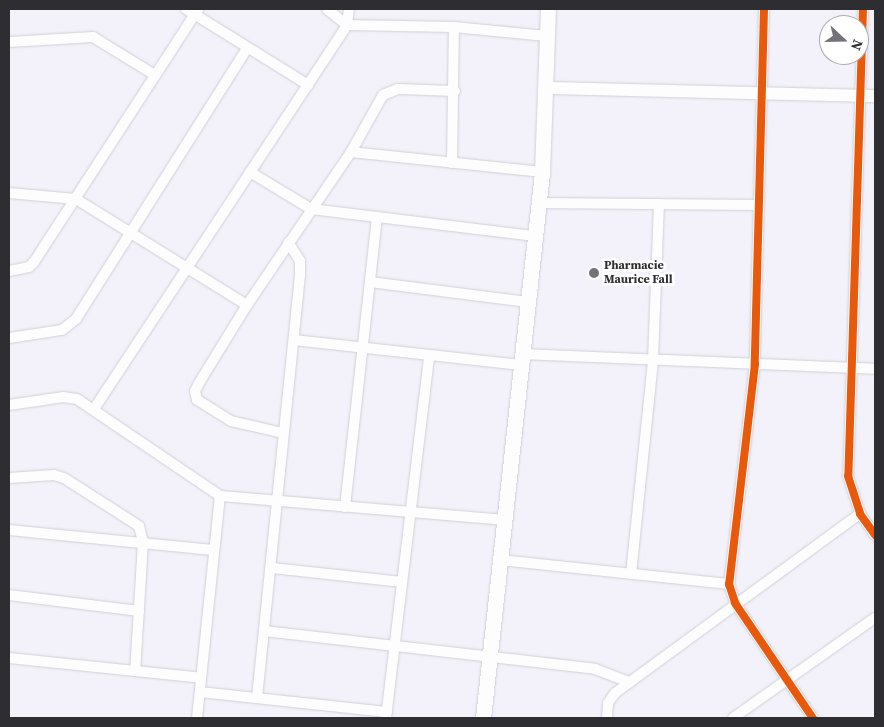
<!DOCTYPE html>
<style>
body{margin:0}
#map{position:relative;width:884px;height:727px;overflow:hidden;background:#f3f2fa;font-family:"Source Serif 4",serif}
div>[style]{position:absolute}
.roads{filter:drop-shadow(0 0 1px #d0cfd5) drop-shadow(0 0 1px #d0cfd5)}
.minor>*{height:10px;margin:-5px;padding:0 5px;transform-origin:5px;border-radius:5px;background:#fdfdfe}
.tertiary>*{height:12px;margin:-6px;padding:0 6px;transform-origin:6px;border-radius:6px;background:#fdfdfe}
.secondary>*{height:15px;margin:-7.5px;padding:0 7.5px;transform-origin:7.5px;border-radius:7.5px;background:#fdfdfe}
.cycleway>*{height:8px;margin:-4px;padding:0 4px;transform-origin:4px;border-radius:4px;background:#e8590c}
.dots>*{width:14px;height:14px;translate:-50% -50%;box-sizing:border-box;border:2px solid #fff;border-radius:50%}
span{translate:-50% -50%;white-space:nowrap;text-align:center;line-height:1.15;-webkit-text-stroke:5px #fff;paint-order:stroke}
.poi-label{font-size:12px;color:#2d2d32;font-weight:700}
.left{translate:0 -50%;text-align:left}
.frame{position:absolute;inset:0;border:10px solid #2d2d32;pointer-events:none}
.north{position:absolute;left:819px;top:15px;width:50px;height:50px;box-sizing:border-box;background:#fff;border:1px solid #ababad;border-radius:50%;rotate:111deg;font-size:14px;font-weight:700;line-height:20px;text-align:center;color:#2d2d32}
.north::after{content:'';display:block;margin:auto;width:18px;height:22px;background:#727278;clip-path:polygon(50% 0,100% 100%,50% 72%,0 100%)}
</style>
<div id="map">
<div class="roads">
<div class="minor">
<i style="left:186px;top:9px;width:144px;rotate:31.9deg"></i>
<i style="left:327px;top:9px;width:26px;rotate:39deg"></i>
<i style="left:347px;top:25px;width:107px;rotate:1.1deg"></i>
<i style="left:454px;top:27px;width:93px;rotate:5.5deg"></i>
<i style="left:764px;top:9px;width:355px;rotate:91.5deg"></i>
<i style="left:755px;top:364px;width:222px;rotate:96.7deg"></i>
<i style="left:729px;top:584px;width:20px;rotate:72deg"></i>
<i style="left:735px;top:603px;width:139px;rotate:55.9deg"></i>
<i style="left:863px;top:9px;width:467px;rotate:91.8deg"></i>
<i style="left:848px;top:476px;width:40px;rotate:72deg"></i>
<i style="left:860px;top:514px;width:26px;rotate:54deg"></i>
<i style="left:9px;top:42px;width:84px;rotate:-3.4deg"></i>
<i style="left:93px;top:37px;width:73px;rotate:31.5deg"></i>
<i style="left:351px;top:152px;width:192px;rotate:6deg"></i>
<i style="left:452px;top:163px;width:136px;rotate:-89.2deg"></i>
<i style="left:250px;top:172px;width:71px;rotate:31.2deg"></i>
<i style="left:311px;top:209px;width:226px;rotate:6.9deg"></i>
<i style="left:9px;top:193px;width:67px;rotate:5.1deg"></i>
<i style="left:76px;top:199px;width:201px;rotate:31.8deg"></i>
<i style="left:538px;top:203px;width:221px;rotate:0.5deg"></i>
<i style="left:9px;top:271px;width:20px;rotate:-11deg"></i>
<i style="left:29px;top:267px;width:7px;rotate:-45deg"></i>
<i style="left:34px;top:262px;width:302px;rotate:-57deg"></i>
<i style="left:370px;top:282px;width:159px;rotate:7.2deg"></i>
<i style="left:9px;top:338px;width:54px;rotate:-8.6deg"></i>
<i style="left:62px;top:330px;width:18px;rotate:-38deg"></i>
<i style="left:76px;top:319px;width:320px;rotate:-57.7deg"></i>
<i style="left:294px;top:340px;width:228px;rotate:6.3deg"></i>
<i style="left:521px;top:354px;width:354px;rotate:2.4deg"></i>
<i style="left:9px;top:405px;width:55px;rotate:-8.4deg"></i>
<i style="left:63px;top:397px;width:14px;rotate:8deg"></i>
<i style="left:77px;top:399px;width:173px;rotate:34.1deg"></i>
<i style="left:220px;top:496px;width:285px;rotate:4.8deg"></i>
<i style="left:94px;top:409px;width:460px;rotate:-56.6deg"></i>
<i style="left:347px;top:25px;width:16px;rotate:-83deg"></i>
<i style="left:283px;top:433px;width:53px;rotate:-167deg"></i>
<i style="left:231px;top:421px;width:40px;rotate:-148deg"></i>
<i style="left:197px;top:400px;width:9px;rotate:-103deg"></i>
<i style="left:195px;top:391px;width:9px;rotate:-63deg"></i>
<i style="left:199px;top:383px;width:92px;rotate:-58.4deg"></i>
<i style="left:247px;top:305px;width:185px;rotate:-55.8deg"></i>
<i style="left:351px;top:152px;width:65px;rotate:-60.7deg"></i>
<i style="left:383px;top:95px;width:16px;rotate:-22deg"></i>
<i style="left:398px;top:89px;width:57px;rotate:2deg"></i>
<i style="left:9px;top:478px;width:45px;rotate:-3.8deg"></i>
<i style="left:54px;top:475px;width:10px;rotate:17deg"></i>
<i style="left:64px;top:478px;width:89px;rotate:32.6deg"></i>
<i style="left:139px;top:526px;width:16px;rotate:76deg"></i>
<i style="left:143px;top:542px;width:129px;rotate:93.5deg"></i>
<i style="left:345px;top:507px;width:292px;rotate:-83.7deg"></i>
<i style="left:9px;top:530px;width:205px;rotate:5.6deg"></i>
<i style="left:500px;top:560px;width:230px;rotate:6deg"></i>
<i style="left:272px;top:568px;width:131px;rotate:6.1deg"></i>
<i style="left:631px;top:574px;width:215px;rotate:-84.1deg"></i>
<i style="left:653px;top:360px;width:156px;rotate:-87.8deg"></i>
<i style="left:9px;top:595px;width:131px;rotate:7deg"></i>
<i style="left:264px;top:631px;width:333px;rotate:6.5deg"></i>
<i style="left:595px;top:669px;width:36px;rotate:21deg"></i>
<i style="left:9px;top:658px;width:193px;rotate:5.9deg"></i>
<i style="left:200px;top:692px;width:188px;rotate:6.1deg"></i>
<i style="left:257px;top:698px;width:424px;rotate:-84.2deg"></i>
<i style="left:300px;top:276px;width:15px;rotate:-90deg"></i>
<i style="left:300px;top:261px;width:22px;rotate:-122deg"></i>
<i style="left:197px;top:718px;width:223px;rotate:-84.1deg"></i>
<i style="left:386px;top:718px;width:365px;rotate:-83.2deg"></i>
<i style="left:607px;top:718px;width:15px;rotate:-86deg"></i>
<i style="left:608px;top:703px;width:12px;rotate:-55deg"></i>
<i style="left:615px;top:693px;width:303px;rotate:-36.2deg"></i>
<i style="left:733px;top:718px;width:174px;rotate:-35.2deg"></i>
</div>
<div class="tertiary">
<i style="left:546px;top:88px;width:329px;rotate:1.4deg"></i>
</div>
<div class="secondary">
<i style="left:483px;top:718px;width:549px;rotate:-83.83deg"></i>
<i style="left:542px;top:172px;width:163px;rotate:-87.9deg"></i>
</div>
</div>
<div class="cycleway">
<i style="left:764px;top:9px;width:355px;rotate:91.5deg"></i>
<i style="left:755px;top:364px;width:222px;rotate:96.7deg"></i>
<i style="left:729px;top:584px;width:20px;rotate:72deg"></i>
<i style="left:735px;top:603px;width:139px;rotate:55.9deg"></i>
<i style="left:863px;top:9px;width:467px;rotate:91.8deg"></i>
<i style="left:848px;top:476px;width:40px;rotate:72deg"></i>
<i style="left:860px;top:514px;width:26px;rotate:54deg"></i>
</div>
<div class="dots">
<i style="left:594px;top:273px;background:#727278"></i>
</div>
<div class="poi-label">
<span class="left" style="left:604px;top:273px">Pharmacie<br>Maurice Fall</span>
</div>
<div class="frame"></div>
<div class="north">N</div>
</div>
